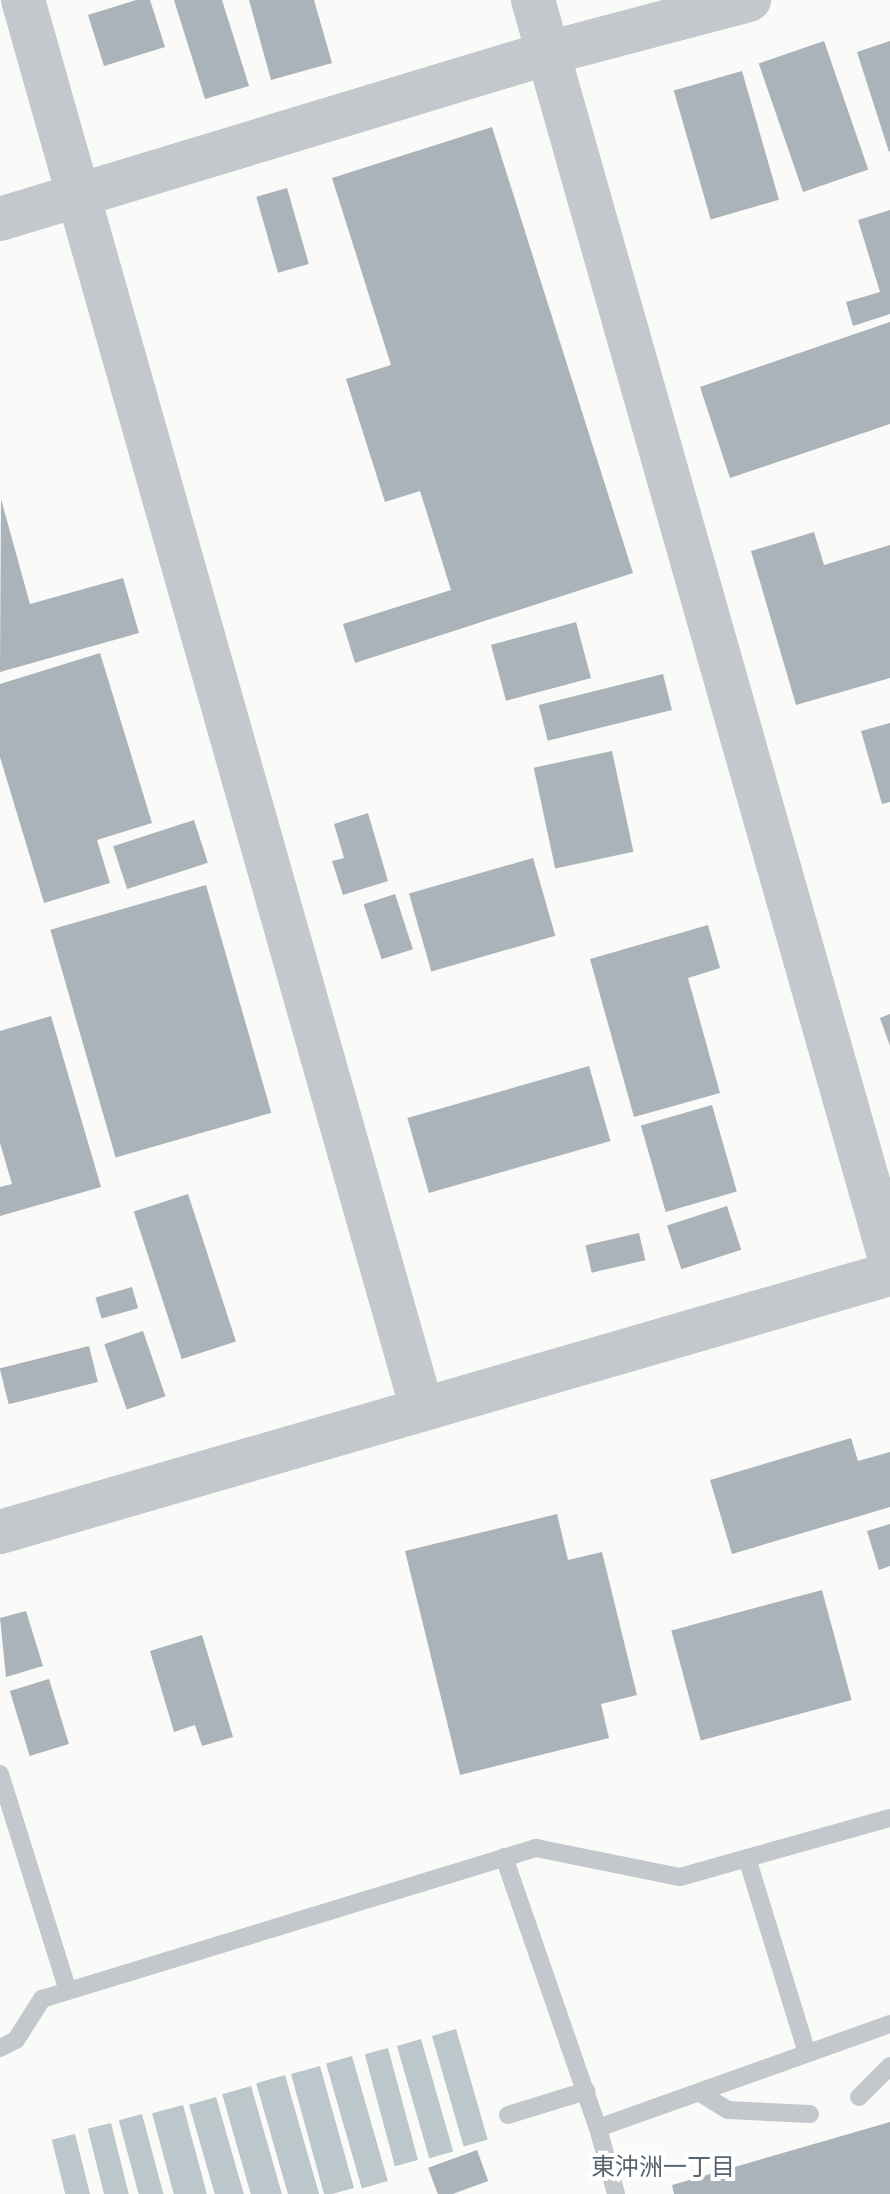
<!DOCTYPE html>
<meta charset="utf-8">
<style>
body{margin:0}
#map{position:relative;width:890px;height:2194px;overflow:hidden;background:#fafaf8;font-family:"IBM Plex Sans","Noto Sans JP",sans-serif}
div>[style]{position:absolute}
.water>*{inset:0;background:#bbc7cb;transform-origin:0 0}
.building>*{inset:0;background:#aab3b9;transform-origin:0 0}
.service>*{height:18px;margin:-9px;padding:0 9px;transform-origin:9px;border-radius:9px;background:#c3c8cc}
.tertiary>*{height:44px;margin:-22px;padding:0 22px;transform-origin:22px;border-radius:22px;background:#c3c8cc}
span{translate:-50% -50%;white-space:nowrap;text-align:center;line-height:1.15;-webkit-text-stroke:8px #fff;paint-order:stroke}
.neighbourhood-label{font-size:24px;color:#57646e}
</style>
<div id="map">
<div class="water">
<i style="left:456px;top:2029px;width:115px;height:25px;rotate:74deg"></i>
<i style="left:421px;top:2039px;width:117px;height:25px;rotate:74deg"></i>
<i style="left:388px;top:2048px;width:116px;height:24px;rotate:75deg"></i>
<i style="left:352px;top:2056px;width:130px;height:27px;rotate:74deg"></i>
<i style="clip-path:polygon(320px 2066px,354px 2188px,332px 2194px,324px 2194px,291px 2074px)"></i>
<i style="left:285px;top:2075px;width:124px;height:30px;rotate:74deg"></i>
<i style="left:251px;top:2086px;width:112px;height:30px;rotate:74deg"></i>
<i style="left:216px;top:2097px;width:101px;height:28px;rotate:74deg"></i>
<i style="left:183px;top:2105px;width:92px;height:32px;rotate:75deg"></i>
<i style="left:142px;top:2114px;width:83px;height:24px;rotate:75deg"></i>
<i style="left:111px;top:2123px;width:73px;height:24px;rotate:76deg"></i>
<i style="left:75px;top:2134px;width:62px;height:24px;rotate:76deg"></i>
</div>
<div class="building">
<i style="clip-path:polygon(136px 0,150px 0,165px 47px,104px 66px,88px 15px)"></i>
<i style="clip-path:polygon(174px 0,222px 0,249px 86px,205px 99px)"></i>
<i style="clip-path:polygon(249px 0,314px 0,332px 63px,271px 80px)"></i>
<i style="left:824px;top:41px;width:136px;height:69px;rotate:71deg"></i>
<i style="clip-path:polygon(890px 41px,890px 151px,889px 152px,857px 52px)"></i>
<i style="left:742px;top:71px;width:134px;height:71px;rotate:74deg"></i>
<i style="clip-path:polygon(492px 127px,633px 573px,355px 663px,343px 624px,451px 590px,420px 491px,385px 502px,346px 379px,391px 365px,332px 178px)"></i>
<i style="left:287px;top:188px;width:79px;height:32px;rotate:74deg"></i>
<i style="clip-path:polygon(890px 210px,890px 314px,853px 326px,846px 302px,880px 292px,858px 220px)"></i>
<i style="clip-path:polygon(890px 322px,890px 424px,730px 478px,700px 387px)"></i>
<i style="clip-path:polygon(1px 499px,30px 604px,123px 578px,139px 633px,0 672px)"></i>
<i style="clip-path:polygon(814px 532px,824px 565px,890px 545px,890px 678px,796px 705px,751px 551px)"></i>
<i style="left:576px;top:622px;width:58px;height:88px;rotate:75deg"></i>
<i style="clip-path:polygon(100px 653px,152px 823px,97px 840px,110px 883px,44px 903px,0 757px,0 684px)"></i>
<i style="left:663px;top:674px;width:37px;height:128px;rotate:76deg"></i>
<i style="clip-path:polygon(890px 723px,890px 802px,882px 804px,861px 731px)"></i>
<i style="left:612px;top:751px;width:103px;height:80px;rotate:78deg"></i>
<i style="clip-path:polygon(368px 813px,388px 881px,343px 895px,332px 861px,344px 858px,334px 824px)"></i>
<i style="left:194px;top:820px;width:45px;height:85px;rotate:72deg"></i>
<i style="left:533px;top:858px;width:81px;height:129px;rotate:74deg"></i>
<i style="left:206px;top:885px;width:237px;height:162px;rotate:74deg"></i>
<i style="left:395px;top:894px;width:58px;height:33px;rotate:72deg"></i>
<i style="clip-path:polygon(708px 925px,720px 968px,688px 978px,720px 1093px,634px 1117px,590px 959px)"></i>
<i style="clip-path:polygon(890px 1014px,890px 1046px,880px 1018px)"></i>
<i style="clip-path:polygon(51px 1016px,101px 1187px,0 1216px,0 1187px,12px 1184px,0 1143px,0 1031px)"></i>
<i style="left:589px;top:1066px;width:78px;height:189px;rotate:74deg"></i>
<i style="left:712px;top:1105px;width:90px;height:74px;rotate:74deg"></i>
<i style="left:188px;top:1194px;width:155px;height:57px;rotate:72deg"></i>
<i style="left:727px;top:1206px;width:46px;height:63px;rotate:72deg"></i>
<i style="left:639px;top:1233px;width:28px;height:55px;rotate:77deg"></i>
<i style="left:132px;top:1287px;width:22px;height:38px;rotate:74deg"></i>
<i style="left:143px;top:1331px;width:69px;height:41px;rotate:71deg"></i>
<i style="left:89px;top:1346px;width:37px;height:92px;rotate:76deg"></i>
<i style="clip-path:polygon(851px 1438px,858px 1461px,890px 1452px,890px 1507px,732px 1554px,710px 1480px)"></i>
<i style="clip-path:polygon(557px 1514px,568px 1560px,602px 1552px,637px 1695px,601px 1704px,609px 1738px,460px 1775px,405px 1551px)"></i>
<i style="clip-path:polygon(890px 1524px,890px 1566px,879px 1570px,867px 1531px)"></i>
<i style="left:822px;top:1590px;width:114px;height:156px;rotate:75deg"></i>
<i style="clip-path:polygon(26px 1611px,43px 1666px,6px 1677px,0 1618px)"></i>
<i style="clip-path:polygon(202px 1635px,233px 1737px,202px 1746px,195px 1725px,174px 1732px,150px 1651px)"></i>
<i style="left:49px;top:1679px;width:68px;height:41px;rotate:73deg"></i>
<i style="clip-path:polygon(890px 2122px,890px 2194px,674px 2194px,672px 2185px)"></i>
<i style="left:477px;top:2150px;width:33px;height:52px;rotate:70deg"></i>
</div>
<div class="service">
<i style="left:0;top:1774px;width:227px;rotate:72.6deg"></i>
<i style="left:504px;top:1857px;width:287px;rotate:70.9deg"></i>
<i style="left:598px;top:2128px;width:310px;rotate:-19.6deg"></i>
<i style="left:747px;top:1858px;width:204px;rotate:72.9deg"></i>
<i style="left:0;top:2048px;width:18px;rotate:-27deg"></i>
<i style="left:16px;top:2040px;width:49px;rotate:-57.6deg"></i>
<i style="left:42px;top:1999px;width:517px;rotate:-17deg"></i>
<i style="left:536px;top:1848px;width:147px;rotate:11.4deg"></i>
<i style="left:680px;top:1877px;width:218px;rotate:-15.7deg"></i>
<i style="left:699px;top:2092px;width:34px;rotate:32deg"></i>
<i style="left:728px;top:2110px;width:82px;rotate:2.8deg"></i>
<i style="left:859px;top:2097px;width:44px;rotate:-45deg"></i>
<i style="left:508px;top:2115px;width:82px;rotate:-17.1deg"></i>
<i style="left:598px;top:2128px;width:68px;rotate:74.7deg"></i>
</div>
<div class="tertiary">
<i style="left:23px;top:0;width:1464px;rotate:74.19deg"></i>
<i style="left:533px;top:0;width:1309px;rotate:74.17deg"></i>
<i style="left:0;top:219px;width:573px;rotate:-16.85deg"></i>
<i style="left:548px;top:53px;width:208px;rotate:-14.8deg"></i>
<i style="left:0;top:1532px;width:927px;rotate:-16.17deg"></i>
</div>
<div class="neighbourhood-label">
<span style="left:663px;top:2167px">東沖洲一丁目</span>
</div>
</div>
